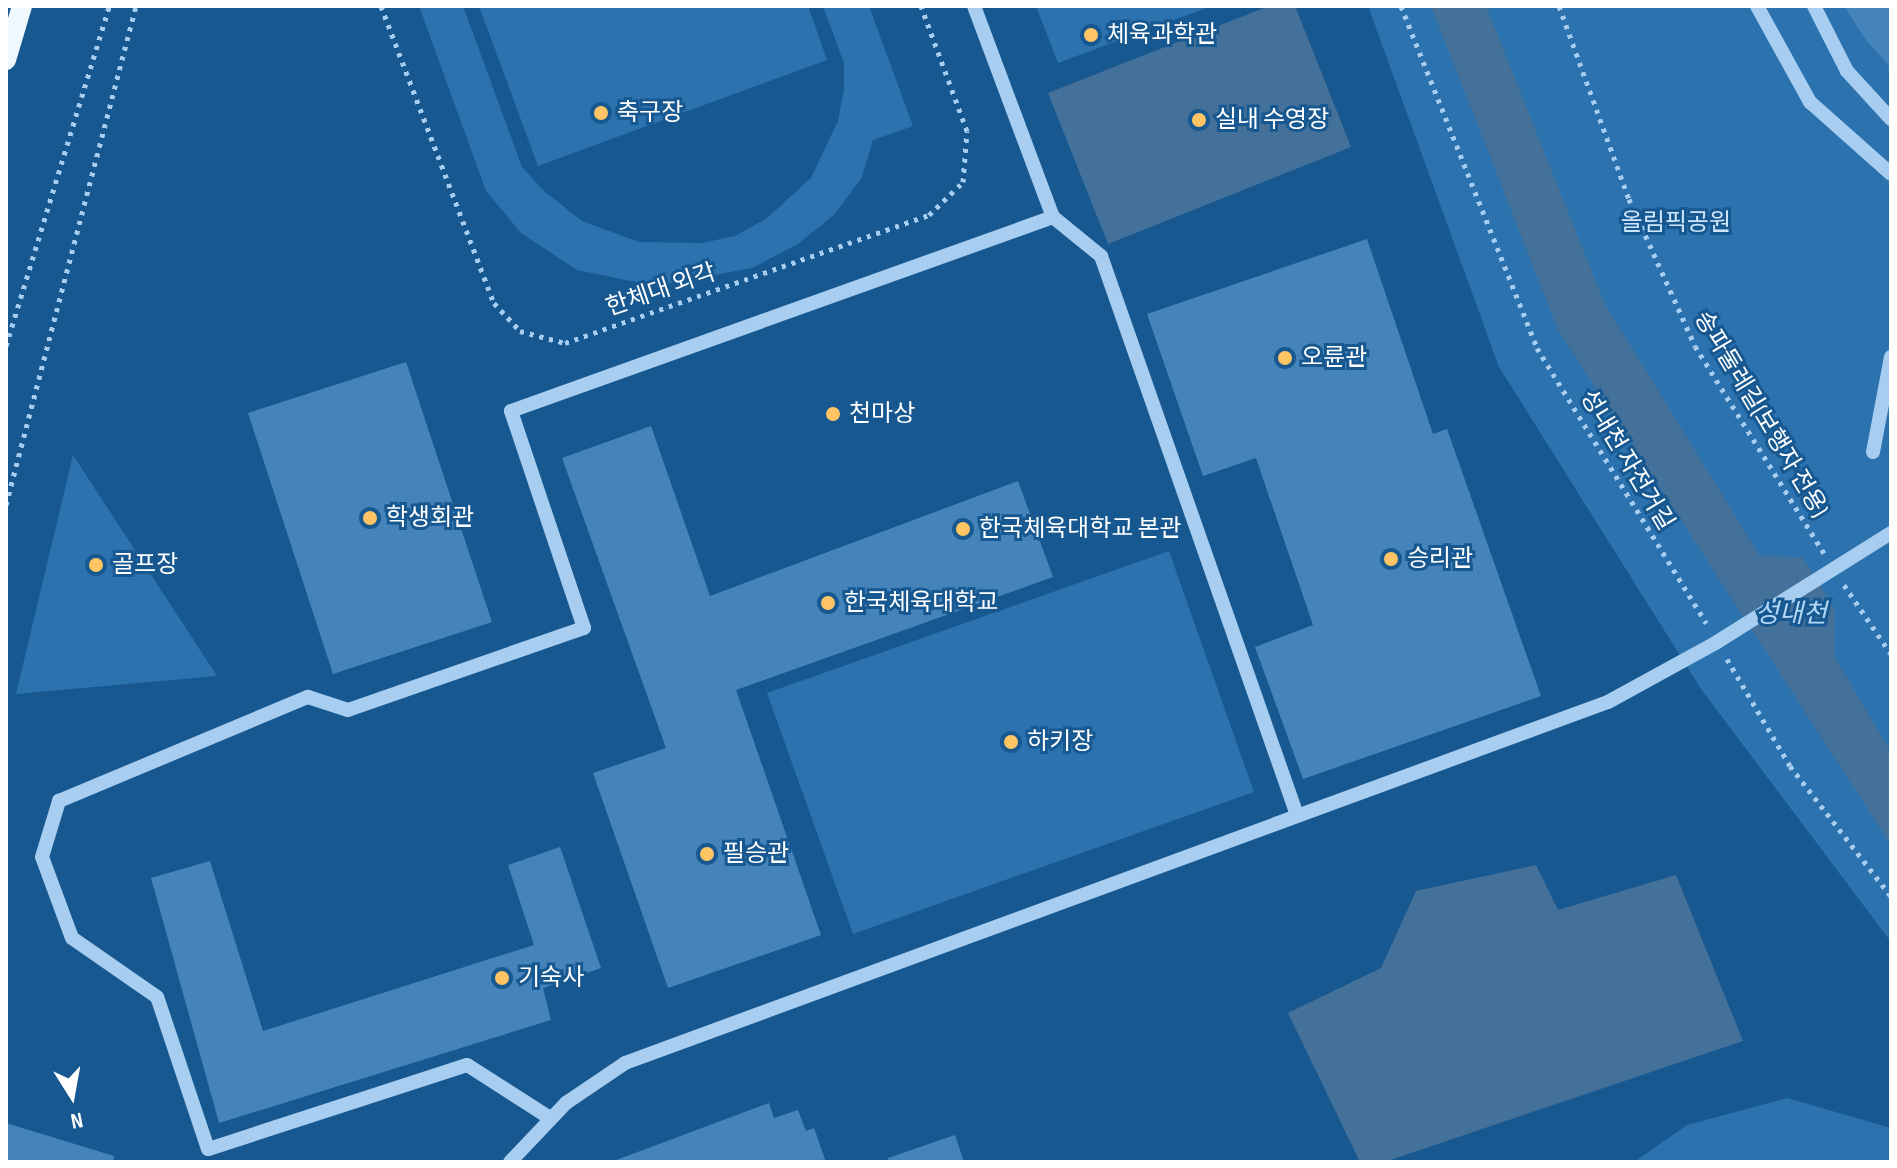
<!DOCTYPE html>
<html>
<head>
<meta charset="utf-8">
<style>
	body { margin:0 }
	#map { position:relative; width:1897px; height:1168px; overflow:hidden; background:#185891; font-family:"Sofia Sans Condensed","Noto Sans KR",sans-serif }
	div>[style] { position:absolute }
	.green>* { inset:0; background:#2b72af }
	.water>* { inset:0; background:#44719a }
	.building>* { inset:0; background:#4584ba }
	.path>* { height:5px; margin-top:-2.5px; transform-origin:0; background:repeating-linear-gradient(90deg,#a7cef0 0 4px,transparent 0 10px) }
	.minor>* { height:14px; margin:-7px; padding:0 7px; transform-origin:7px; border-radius:7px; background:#a7cef0 }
	.major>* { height:20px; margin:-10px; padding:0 10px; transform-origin:10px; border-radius:10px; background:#eff7ff }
	.dots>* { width:22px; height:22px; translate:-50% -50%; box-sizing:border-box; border:4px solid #185891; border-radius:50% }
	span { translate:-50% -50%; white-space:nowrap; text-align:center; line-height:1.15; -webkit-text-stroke:6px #185891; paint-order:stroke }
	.poi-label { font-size:24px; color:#fff }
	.left { translate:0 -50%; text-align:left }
	.park-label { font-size:24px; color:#cde6fb }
	.street-label { font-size:24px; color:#fff }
	.water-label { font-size:26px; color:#b3d8f6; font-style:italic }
	.frame { position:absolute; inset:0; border:8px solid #fff; pointer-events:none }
	.north { position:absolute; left:32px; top:1056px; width:80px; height:80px; -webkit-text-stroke:6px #185891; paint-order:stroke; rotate:169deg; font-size:22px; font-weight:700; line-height:32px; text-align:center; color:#fff }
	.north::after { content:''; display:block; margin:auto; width:28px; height:36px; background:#fff; clip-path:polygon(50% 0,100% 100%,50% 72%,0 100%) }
</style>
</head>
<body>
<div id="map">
	<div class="green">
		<i style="clip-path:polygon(419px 6px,463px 6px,522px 167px,544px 191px,582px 221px,639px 242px,702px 243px,735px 236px,767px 218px,811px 178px,838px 121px,844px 89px,844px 63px,823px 6px,869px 6px,913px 126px,873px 140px,862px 177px,835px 214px,798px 244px,752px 268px,655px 286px,577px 270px,521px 233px,486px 191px)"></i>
		<i style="clip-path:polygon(479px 6px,808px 6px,827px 60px,538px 166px)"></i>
		<i style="clip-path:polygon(1036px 6px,1212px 6px,1058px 63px)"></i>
		<i style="clip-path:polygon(1368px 6px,1891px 6px,1891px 942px,1701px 689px,1499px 367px)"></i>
		<i style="clip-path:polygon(73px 455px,217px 676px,16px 694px)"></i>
		<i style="clip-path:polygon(1169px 551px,1254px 792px,853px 934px,767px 693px)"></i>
		<i style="clip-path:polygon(1787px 1098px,1891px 1128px,1891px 1162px,1634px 1162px,1687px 1125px)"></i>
	</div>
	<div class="water">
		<i style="clip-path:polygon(1269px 6px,1295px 6px,1351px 147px,1108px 244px,1048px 93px)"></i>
		<i style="clip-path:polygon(1431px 6px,1486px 6px,1605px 304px,1760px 556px,1802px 557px,1835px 609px,1835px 657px,1891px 753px,1891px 845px,1558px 330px)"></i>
		<i style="clip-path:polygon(1536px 865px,1558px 910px,1676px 875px,1743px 1041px,1384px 1162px,1360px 1162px,1288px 1013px,1381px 968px,1416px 891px)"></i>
	</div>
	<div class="building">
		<i style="clip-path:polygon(1844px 6px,1891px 6px,1891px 68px,1866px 40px)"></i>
		<i style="clip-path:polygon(1367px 239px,1433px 434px,1447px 429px,1541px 696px,1303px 779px,1255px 647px,1313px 625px,1256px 458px,1203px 476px,1147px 314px)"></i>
		<i style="clip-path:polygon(406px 362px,492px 622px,333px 674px,248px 413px)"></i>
		<i style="clip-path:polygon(651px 426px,710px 596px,1018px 481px,1053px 577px,736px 690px,821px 935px,668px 988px,593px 773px,666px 748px,562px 458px)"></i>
		<i style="clip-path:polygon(560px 847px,601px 968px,543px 988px,551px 1020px,219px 1123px,151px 878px,210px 861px,263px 1031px,534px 945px,508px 865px)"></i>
		<i style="clip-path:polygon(769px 1103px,774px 1118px,798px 1110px,806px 1131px,814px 1128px,826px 1162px,611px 1162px)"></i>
		<i style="clip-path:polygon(6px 1123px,114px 1156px,113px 1162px,6px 1162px)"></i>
		<i style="clip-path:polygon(955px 1135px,964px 1162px,888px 1162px,888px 1158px)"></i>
	</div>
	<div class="path">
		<i style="left:381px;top:6px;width:318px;rotate:69.2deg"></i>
		<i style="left:494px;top:303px;width:38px;rotate:47deg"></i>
		<i style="left:520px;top:331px;width:47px;rotate:14.9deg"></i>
		<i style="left:565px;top:343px;width:386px;rotate:-19.4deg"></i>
		<i style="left:929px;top:215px;width:47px;rotate:-44.1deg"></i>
		<i style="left:963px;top:182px;width:51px;rotate:-85.5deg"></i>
		<i style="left:967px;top:131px;width:133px;rotate:-110.2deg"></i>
		<i style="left:1401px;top:6px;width:368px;rotate:68.3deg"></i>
		<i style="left:1537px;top:348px;width:323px;rotate:58.4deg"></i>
		<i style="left:1559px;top:6px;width:205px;rotate:70.1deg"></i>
		<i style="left:1629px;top:199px;width:161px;rotate:65.8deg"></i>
		<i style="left:1695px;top:346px;width:244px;rotate:58.1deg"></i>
		<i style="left:6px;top:346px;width:355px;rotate:-73.1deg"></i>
		<i style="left:6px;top:505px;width:516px;rotate:-75.4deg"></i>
		<i style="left:1844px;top:585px;width:83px;rotate:55.7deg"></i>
		<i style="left:1727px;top:659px;width:124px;rotate:59.5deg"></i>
		<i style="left:1790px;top:766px;width:165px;rotate:52.2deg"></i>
	</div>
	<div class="minor">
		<i style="left:974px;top:6px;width:225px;rotate:69.5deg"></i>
		<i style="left:1053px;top:217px;width:62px;rotate:39.1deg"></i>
		<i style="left:1101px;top:256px;width:592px;rotate:70.68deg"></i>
		<i style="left:1757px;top:6px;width:110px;rotate:61.1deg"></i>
		<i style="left:1810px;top:102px;width:108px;rotate:41.6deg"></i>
		<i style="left:1814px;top:6px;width:73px;rotate:63.1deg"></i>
		<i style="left:1847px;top:71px;width:65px;rotate:47.5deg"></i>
		<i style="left:1873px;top:452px;width:97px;rotate:-79.3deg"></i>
		<i style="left:550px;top:1118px;width:98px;rotate:-147.4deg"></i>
		<i style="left:467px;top:1065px;width:272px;rotate:162deg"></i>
		<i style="left:208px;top:1149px;width:160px;rotate:-108.5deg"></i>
		<i style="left:157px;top:997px;width:103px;rotate:-145.2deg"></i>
		<i style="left:72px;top:938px;width:86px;rotate:-110.3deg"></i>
		<i style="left:42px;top:857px;width:59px;rotate:-73.1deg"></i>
		<i style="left:59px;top:801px;width:270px;rotate:-22.7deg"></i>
		<i style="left:308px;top:697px;width:42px;rotate:18deg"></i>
		<i style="left:348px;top:710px;width:250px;rotate:-19.2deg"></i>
		<i style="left:584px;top:628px;width:229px;rotate:-108.6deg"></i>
		<i style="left:511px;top:411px;width:576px;rotate:-19.69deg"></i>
		<i style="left:510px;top:1162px;width:81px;rotate:-46.5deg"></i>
		<i style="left:566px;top:1103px;width:71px;rotate:-34.1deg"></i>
		<i style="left:625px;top:1063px;width:1047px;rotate:-20.17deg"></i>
		<i style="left:1608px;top:702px;width:124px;rotate:-28.8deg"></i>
		<i style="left:1717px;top:642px;width:205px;rotate:-32.1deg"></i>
	</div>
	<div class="major">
		<i style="left:6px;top:60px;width:56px;rotate:-73.5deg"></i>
	</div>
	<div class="dots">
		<i style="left:1091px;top:35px;background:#ffc565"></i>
		<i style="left:601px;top:113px;background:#ffc565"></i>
		<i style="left:1199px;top:120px;background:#ffc565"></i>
		<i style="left:1285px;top:358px;background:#ffc565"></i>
		<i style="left:833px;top:414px;background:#ffc565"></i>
		<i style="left:370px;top:518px;background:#ffc565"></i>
		<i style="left:963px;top:529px;background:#ffc565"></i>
		<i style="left:1391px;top:559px;background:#ffc565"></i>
		<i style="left:96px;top:565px;background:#ffc565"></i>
		<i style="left:828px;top:603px;background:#ffc565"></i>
		<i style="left:1011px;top:742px;background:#ffc565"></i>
		<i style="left:707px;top:854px;background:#ffc565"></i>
		<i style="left:502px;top:978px;background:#ffc565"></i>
	</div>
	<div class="poi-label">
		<span class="left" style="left:1107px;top:35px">체육과학관</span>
		<span class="left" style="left:617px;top:113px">축구장</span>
		<span class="left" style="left:1215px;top:120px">실내 수영장</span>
		<span class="left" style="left:1301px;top:358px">오륜관</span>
		<span class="left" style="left:849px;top:414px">천마상</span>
		<span class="left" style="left:386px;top:518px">학생회관</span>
		<span class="left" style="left:979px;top:529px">한국체육대학교 본관</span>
		<span class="left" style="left:1407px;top:559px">승리관</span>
		<span class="left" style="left:112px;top:565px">골프장</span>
		<span class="left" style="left:844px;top:603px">한국체육대학교</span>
		<span class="left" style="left:1027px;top:742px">하키장</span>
		<span class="left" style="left:723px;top:854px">필승관</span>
		<span class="left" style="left:518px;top:978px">기숙사</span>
	</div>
	<div class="park-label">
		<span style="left:1676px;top:223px">올림픽공원</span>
	</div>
	<div class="street-label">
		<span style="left:661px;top:290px;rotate:-19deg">한체대 외각</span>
		<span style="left:1761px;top:414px;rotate:59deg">송파둘레길(보행자 전용)</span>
		<span style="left:1627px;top:460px;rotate:59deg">성내천 자전거길</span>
	</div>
	<div class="water-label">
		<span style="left:1791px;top:615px">성내천</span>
	</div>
	<div class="frame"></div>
	<div class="north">N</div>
</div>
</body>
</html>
